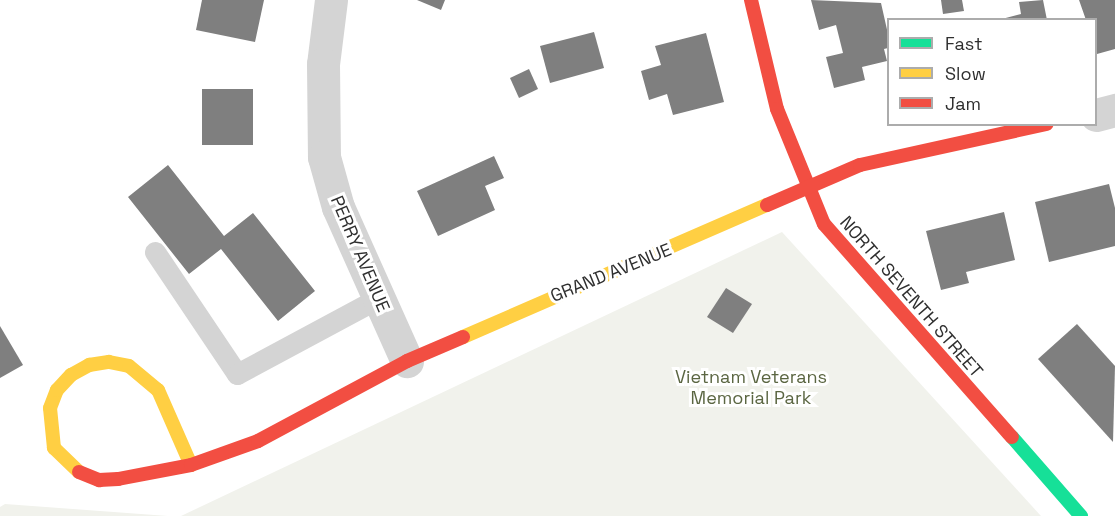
<!DOCTYPE html>
<html>
<head>
<meta charset="utf-8">
<style>
	body { margin:0 }
	#map { position:relative; width:1115px; height:516px; overflow:hidden; background:#fff; font-family:"Space Grotesk",sans-serif }
	div>[style] { position:absolute }
	.green>* { inset:0; background:#f1f2ec }
	.building>* { inset:0; background:#7f7f7f }
	.lane>* { height:21px; margin:-10.5px; padding:0 10.5px; transform-origin:10.5px; border-radius:10.5px; background:#d4d4d4 }
	.street>* { height:33px; margin:-16.5px; padding:0 16.5px; transform-origin:16.5px; border-radius:16.5px; background:#d4d4d4 }
	.fast>* { height:14px; margin:-7px; padding:0 7px; transform-origin:7px; border-radius:7px; background:#16e098 }
	.slow>* { height:14px; margin:-7px; padding:0 7px; transform-origin:7px; border-radius:7px; background:#ffcf43 }
	.jam>* { height:14px; margin:-7px; padding:0 7px; transform-origin:7px; border-radius:7px; background:#f24e42 }
	span { translate:-50% -50%; white-space:nowrap; text-align:center; line-height:1.15; -webkit-text-stroke:6px #fff; paint-order:stroke }
	.street-label { font-size:18px; color:#2f2f2f }
	.park-label { font-size:18px; color:#5b6642 }
	.legend { position:absolute; left:887px; top:18px; width:210px; height:108px; box-sizing:border-box; background:#fff; border:2px solid #acacac; margin:0; padding:8px 10px; list-style:none; font-size:18px; color:#2f2f2f }
	.legend li { display:flex; align-items:center; gap:12px; height:30px }
	.legend b { width:30px; border:2px solid #acacac }
</style>
</head>
<body>
<div id="map">
	<div class="green">
		<i style="clip-path:polygon(782px 232px,1041px 516px,181px 516px)"></i>
		<i style="clip-path:polygon(5px 504px,168px 516px,0 516px,0 507px)"></i>
	</div>
	<div class="building">
		<i style="clip-path:polygon(202px 0,264px 0,255px 42px,196px 30px)"></i>
		<i style="clip-path:polygon(417px 0,445px 0,441px 10px)"></i>
		<i style="clip-path:polygon(811px 0,881px 3px,888px 34px,888px 48px,884px 49px,887px 61px,862px 67px,865px 80px,834px 88px,826px 57px,843px 53px,836px 25px,819px 30px)"></i>
		<i style="clip-path:polygon(941px 0,962px 0,964px 11px,943px 14px)"></i>
		<i style="clip-path:polygon(1043px 0,1047px 20px,998px 20px,1021px 14px,1019px 2px)"></i>
		<i style="clip-path:polygon(1079px 0,1115px 0,1115px 49px,1097px 54px,1096px 20px,1086px 20px)"></i>
		<i style="clip-path:polygon(594px 32px,604px 68px,550px 83px,540px 46px)"></i>
		<i style="clip-path:polygon(706px 33px,724px 102px,673px 115px,667px 94px,649px 100px,641px 71px,661px 65px,655px 46px)"></i>
		<i style="clip-path:polygon(529px 69px,538px 89px,519px 98px,510px 78px)"></i>
		<i style="clip-path:polygon(202px 89px,253px 89px,253px 145px,202px 145px)"></i>
		<i style="clip-path:polygon(494px 156px,504px 178px,485px 186px,495px 210px,438px 236px,417px 191px)"></i>
		<i style="clip-path:polygon(168px 165px,224px 236px,253px 213px,315px 291px,278px 321px,221px 249px,189px 274px,128px 197px)"></i>
		<i style="clip-path:polygon(1109px 184px,1115px 208px,1115px 246px,1049px 262px,1035px 202px)"></i>
		<i style="clip-path:polygon(1004px 212px,1015px 260px,966px 272px,969px 283px,941px 290px,926px 231px)"></i>
		<i style="clip-path:polygon(726px 288px,752px 304px,733px 333px,707px 317px)"></i>
		<i style="clip-path:polygon(1077px 324px,1115px 366px,1113px 442px,1038px 359px)"></i>
		<i style="clip-path:polygon(0 326px,23px 365px,0 378px)"></i>
	</div>
	<div class="lane">
		<i style="left:155px;top:252px;width:147px;rotate:56.1deg"></i>
		<i style="left:237px;top:374px;width:159px;rotate:-28.2deg"></i>
	</div>
	<div class="street">
		<i style="left:331px;top:0;width:64px;rotate:97.1deg"></i>
		<i style="left:323px;top:64px;width:93px;rotate:89.4deg"></i>
		<i style="left:324px;top:157px;width:52px;rotate:74.4deg"></i>
		<i style="left:338px;top:207px;width:169px;rotate:65.9deg"></i>
		<i style="left:1096px;top:115px;width:20px;rotate:-15deg"></i>
	</div>
	<div class="fast">
		<i style="left:1012px;top:437px;width:105px;rotate:48.9deg"></i>
	</div>
	<div class="slow">
		<i style="left:463px;top:337px;width:331px;rotate:-23.5deg"></i>
		<i style="left:79px;top:472px;width:35px;rotate:-136deg"></i>
		<i style="left:54px;top:448px;width:40px;rotate:-95.7deg"></i>
		<i style="left:50px;top:408px;width:19px;rotate:-69deg"></i>
		<i style="left:57px;top:390px;width:21px;rotate:-47deg"></i>
		<i style="left:71px;top:375px;width:21px;rotate:-29deg"></i>
		<i style="left:89px;top:365px;width:20px;rotate:-9deg"></i>
		<i style="left:109px;top:362px;width:20px;rotate:11deg"></i>
		<i style="left:129px;top:366px;width:38px;rotate:40deg"></i>
		<i style="left:158px;top:390px;width:82px;rotate:66.3deg"></i>
	</div>
	<div class="jam">
		<i style="left:751px;top:0;width:112px;rotate:76.6deg"></i>
		<i style="left:777px;top:109px;width:124px;rotate:67.8deg"></i>
		<i style="left:824px;top:224px;width:284px;rotate:48.6deg"></i>
		<i style="left:767px;top:205px;width:101px;rotate:-23.3deg"></i>
		<i style="left:860px;top:165px;width:191px;rotate:-12.4deg"></i>
		<i style="left:79px;top:472px;width:22px;rotate:22deg"></i>
		<i style="left:99px;top:480px;width:19px;rotate:-3deg"></i>
		<i style="left:118px;top:479px;width:74px;rotate:-10.9deg"></i>
		<i style="left:191px;top:465px;width:71px;rotate:-19.7deg"></i>
		<i style="left:258px;top:441px;width:169px;rotate:-28.2deg"></i>
		<i style="left:407px;top:361px;width:61px;rotate:-23.2deg"></i>
	</div>
	<div class="street-label">
		<span style="left:360px;top:254px;rotate:67deg">PERRY AVENUE</span>
		<span style="left:611px;top:273px;rotate:-22deg">GRAND AVENUE</span>
		<span style="left:911px;top:297px;rotate:49deg">NORTH SEVENTH STREET</span>
	</div>
	<div class="park-label">
		<span style="left:751px;top:388px">Vietnam Veterans<br>Memorial Park</span>
	</div>
	<ul class="legend">
	<li><b style="height:8px;background:#16e098"></b>Fast</li>
	<li><b style="height:8px;background:#ffcf43"></b>Slow</li>
	<li><b style="height:8px;background:#f24e42"></b>Jam</li>
	</ul>
</div>
</body>
</html>
